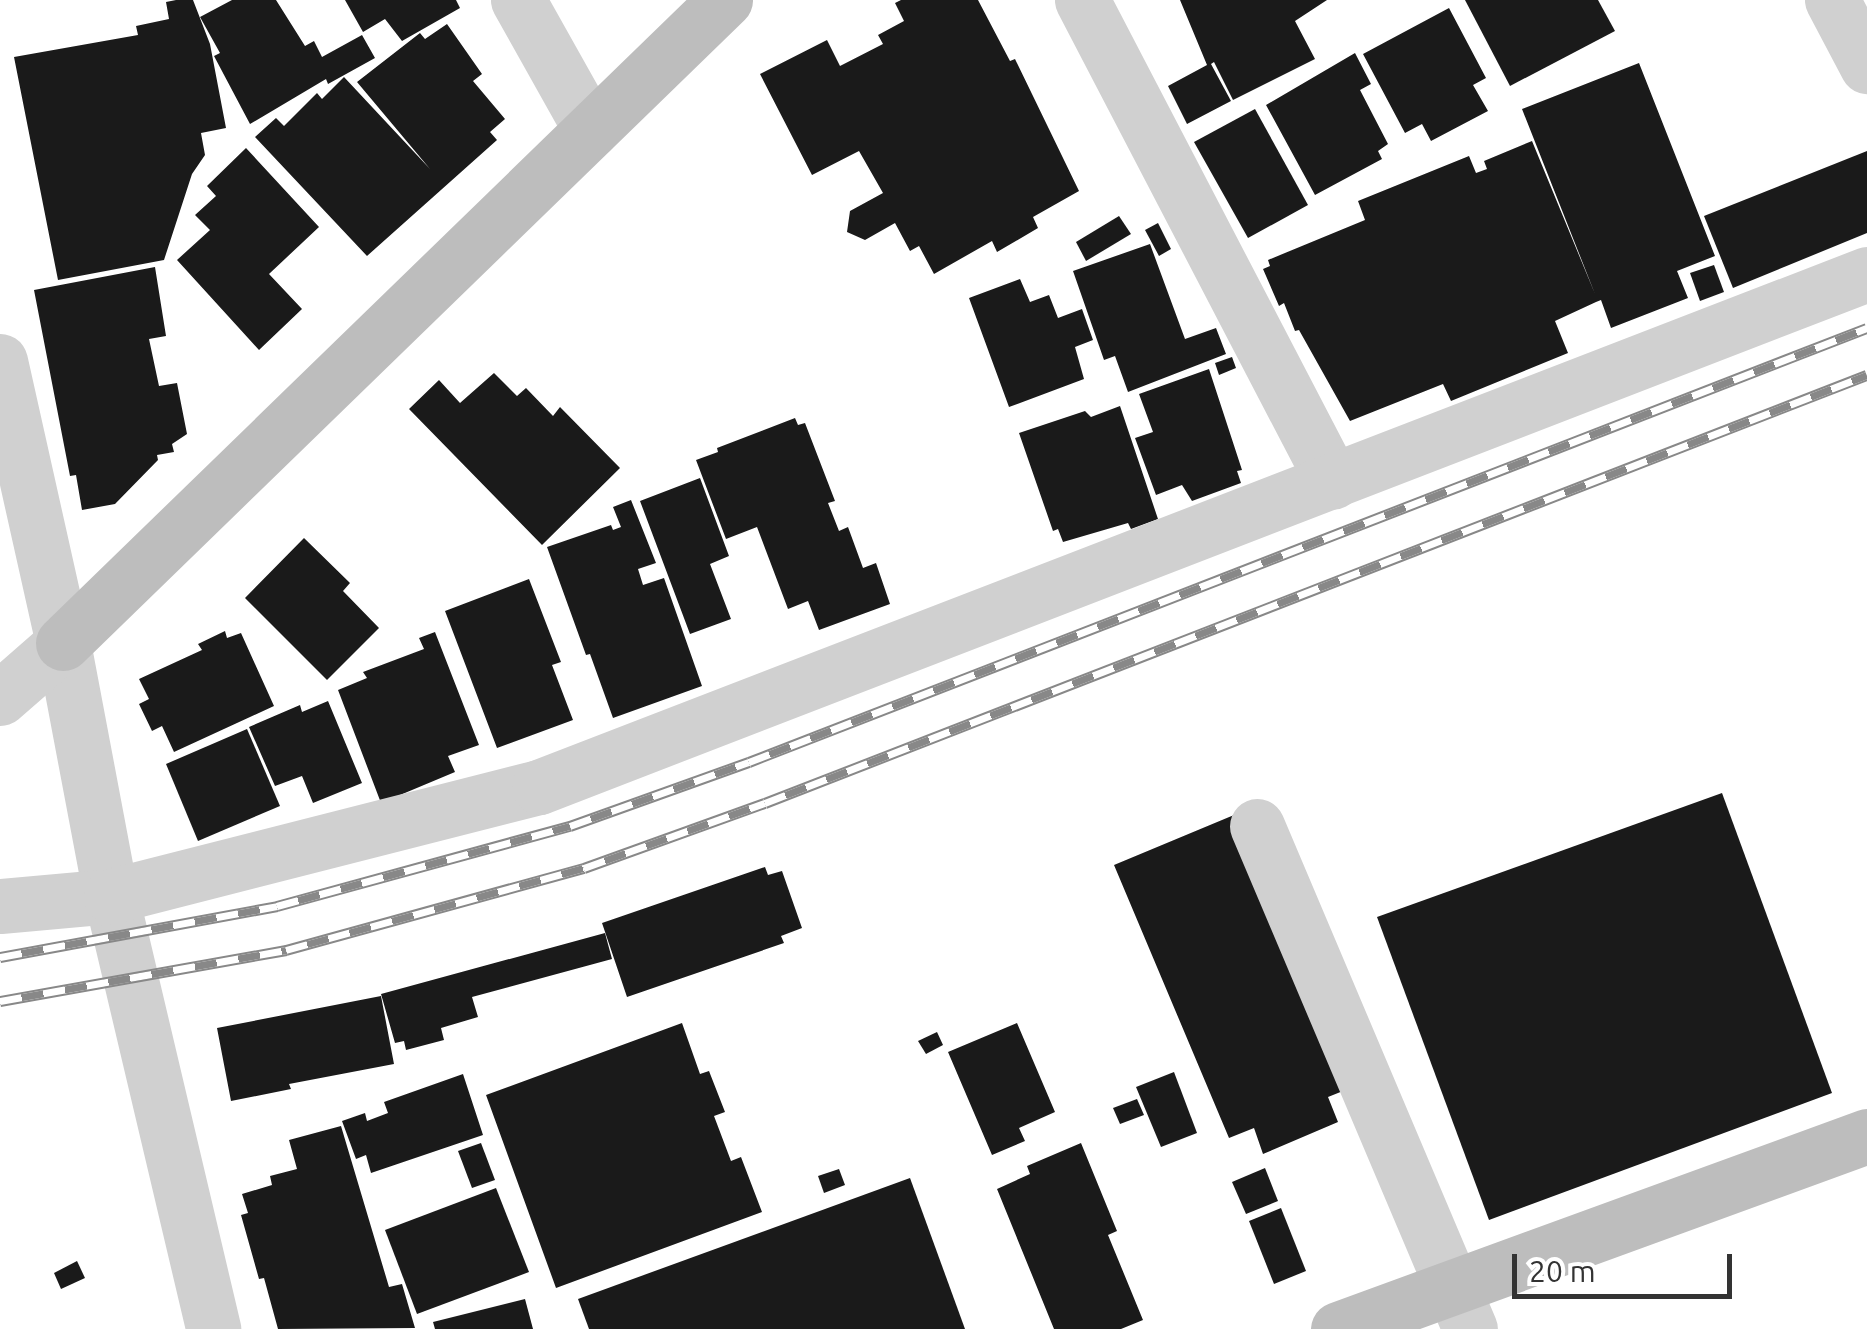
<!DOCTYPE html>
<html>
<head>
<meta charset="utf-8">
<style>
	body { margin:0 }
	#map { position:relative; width:1867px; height:1329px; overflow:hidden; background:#fff; font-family:Ubuntu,sans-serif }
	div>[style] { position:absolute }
	.building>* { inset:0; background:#1a1a1a }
	.street>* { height:55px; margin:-27.5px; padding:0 27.5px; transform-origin:27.5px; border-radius:27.5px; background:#d0d0d0 }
	.secondary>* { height:55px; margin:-27.5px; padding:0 27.5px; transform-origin:27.5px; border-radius:27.5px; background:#bdbdbd }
	.rail>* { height:11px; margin-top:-5.5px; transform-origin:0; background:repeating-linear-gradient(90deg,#fff 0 22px,#888 0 44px); box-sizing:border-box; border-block:2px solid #888 }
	span { translate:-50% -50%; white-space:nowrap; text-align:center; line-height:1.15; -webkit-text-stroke:10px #fff; paint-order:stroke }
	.scale { position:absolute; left:1512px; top:1254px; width:220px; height:45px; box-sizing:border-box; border:5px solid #333; border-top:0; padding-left:12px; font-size:30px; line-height:35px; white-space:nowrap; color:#333; -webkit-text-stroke:8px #fff; paint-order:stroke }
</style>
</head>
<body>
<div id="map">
	<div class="building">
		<i style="clip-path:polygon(176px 0,193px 0,210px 44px,226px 128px,201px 133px,205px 155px,192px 174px,164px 260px,58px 280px,14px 57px,138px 35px,136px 26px,169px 19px,166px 2px)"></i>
		<i style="clip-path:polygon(232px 0,276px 0,305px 46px,314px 41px,322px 57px,362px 35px,375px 58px,328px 84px,326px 79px,250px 124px,214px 56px,220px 53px,200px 17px)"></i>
		<i style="clip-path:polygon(345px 0,456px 0,460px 8px,402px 41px,385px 19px,363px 32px)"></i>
		<i style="clip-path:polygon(901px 0,978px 0,1010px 61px,1015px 59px,1079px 191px,1033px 217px,1038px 228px,997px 252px,992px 241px,934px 274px,919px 246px,910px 251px,895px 223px,865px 240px,847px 232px,850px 211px,883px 193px,859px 151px,812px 175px,760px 74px,827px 40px,840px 66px,883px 44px,878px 35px,904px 21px,895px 3px)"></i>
		<i style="clip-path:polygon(1180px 0,1327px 0,1295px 21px,1315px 59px,1233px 100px,1214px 62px,1211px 64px,1231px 101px,1187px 124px,1168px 86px,1207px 65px)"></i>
		<i style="clip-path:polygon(1465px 0,1598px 0,1615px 31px,1510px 86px)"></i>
		<i style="clip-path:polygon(1449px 8px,1486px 78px,1473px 85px,1488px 111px,1431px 141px,1422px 124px,1405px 133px,1363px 54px)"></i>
		<i style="clip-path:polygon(447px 24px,482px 74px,473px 81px,505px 119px,490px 132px,497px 140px,367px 256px,255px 137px,276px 118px,284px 126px,317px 93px,322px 99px,344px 77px,430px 169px,357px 82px,420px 33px,425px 39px)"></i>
		<i style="clip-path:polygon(1355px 53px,1371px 84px,1360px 90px,1388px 144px,1378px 151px,1382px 159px,1315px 195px,1266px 105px)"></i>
		<i style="clip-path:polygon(1639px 63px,1715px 256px,1677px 271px,1688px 298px,1611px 328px,1601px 300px,1596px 302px,1555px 321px,1568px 353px,1451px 401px,1443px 384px,1350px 421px,1299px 330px,1295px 331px,1284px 303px,1279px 306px,1263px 269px,1270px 266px,1268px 260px,1365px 220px,1358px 201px,1469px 156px,1476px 173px,1487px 169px,1484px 161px,1532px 141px,1595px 294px,1522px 109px)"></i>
		<i style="clip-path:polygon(1255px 109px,1308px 205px,1248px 238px,1194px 142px)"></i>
		<i style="clip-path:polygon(246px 148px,319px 227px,269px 274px,302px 309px,259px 350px,177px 260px,210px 230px,195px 215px,216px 196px,207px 186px)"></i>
		<i style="clip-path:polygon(1867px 151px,1867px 233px,1733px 288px,1704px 216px)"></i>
		<i style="clip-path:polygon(1119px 216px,1131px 234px,1086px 261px,1076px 242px)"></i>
		<i style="clip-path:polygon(1158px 223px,1171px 249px,1159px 256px,1145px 230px)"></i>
		<i style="clip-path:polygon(1150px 244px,1185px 339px,1216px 328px,1226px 354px,1128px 392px,1115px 356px,1104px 360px,1073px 271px)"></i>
		<i style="clip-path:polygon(1714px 265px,1724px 292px,1700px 301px,1690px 273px)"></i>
		<i style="clip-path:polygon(155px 267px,166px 336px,149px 339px,159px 386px,177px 383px,187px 434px,172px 444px,174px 452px,157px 455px,158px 460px,115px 504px,82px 510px,76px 475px,70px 476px,34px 290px)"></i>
		<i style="clip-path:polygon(1020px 279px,1030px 302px,1049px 295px,1058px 318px,1082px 309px,1093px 340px,1075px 347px,1084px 379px,1009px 407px,969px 298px)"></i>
		<i style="clip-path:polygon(1232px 357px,1236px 368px,1219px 375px,1215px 363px)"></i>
		<i style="clip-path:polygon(1209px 369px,1242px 470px,1237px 471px,1241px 483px,1192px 501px,1182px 485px,1156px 495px,1135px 438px,1153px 432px,1139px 394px)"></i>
		<i style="clip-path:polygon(494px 373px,517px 396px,526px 388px,553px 416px,560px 407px,620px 468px,542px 545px,409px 409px,439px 380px,460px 403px)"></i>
		<i style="clip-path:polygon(1120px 406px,1158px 519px,1131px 529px,1128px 523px,1063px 542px,1058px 529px,1053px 531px,1019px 433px,1085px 411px,1091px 417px)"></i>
		<i style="clip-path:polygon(795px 418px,798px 425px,805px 423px,835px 501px,828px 503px,839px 531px,848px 527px,863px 568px,876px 563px,890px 604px,819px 630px,808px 601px,788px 609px,757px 527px,726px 539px,696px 460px,718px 452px,717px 448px)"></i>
		<i style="clip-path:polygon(700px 478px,729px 556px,710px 564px,731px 619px,690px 634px,640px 501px)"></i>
		<i style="clip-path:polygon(631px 500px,656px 563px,638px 569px,643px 585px,664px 578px,702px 686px,613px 718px,590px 654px,586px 655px,547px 547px,611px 525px,613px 530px,621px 527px,613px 507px)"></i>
		<i style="clip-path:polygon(304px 538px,350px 583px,343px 591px,379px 628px,327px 680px,245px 598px)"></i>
		<i style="clip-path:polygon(529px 579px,561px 662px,552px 665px,573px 720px,497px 748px,445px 611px)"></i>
		<i style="clip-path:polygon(225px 631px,227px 638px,241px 633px,274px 706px,174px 752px,162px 726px,152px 731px,139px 704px,149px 699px,139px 679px,202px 650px,198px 644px)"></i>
		<i style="clip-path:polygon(435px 632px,479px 745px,448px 756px,455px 772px,381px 803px,338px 690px,367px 678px,363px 672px,424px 649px,419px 638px)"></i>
		<i style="clip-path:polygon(328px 701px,362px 783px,313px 803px,302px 776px,275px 786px,249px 727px,300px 705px,302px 712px)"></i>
		<i style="clip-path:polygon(247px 729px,280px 806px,198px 841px,166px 764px)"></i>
		<i style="clip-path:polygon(1722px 793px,1832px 1093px,1489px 1220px,1377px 917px)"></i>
		<i style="clip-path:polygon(1234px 815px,1348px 1089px,1328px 1097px,1338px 1122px,1263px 1154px,1254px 1128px,1229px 1138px,1114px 865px)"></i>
		<i style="clip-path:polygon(765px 867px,768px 875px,782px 871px,802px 928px,781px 936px,784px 943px,627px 997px,602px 923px)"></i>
		<i style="clip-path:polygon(605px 933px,612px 959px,472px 997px,478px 1017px,441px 1028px,444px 1040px,406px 1050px,404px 1041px,395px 1043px,381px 994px)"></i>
		<i style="clip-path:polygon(381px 996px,394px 1064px,289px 1084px,291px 1089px,231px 1101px,217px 1028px)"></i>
		<i style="clip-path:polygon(682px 1023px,700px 1074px,709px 1071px,725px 1112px,714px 1116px,731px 1161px,741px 1157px,762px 1212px,556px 1288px,486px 1095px)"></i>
		<i style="clip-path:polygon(1017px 1023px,1055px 1112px,1019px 1128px,1025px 1141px,992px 1155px,948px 1052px)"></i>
		<i style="clip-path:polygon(937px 1032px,943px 1045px,926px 1054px,918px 1041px)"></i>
		<i style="clip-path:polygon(1174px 1072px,1197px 1133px,1161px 1147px,1136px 1087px)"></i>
		<i style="clip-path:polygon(463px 1074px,483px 1135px,371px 1173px,366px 1155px,356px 1159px,342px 1121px,365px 1113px,367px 1121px,388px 1113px,384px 1102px)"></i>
		<i style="clip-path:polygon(1137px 1099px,1144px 1115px,1120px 1124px,1113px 1108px)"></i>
		<i style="clip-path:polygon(341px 1126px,389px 1287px,402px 1284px,415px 1328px,278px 1329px,264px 1278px,259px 1279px,241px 1215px,248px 1213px,242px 1194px,272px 1185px,270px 1176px,297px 1169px,289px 1140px)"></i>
		<i style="clip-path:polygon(481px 1143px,495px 1180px,472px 1188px,458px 1151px)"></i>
		<i style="clip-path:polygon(1081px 1143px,1117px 1231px,1108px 1235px,1143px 1320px,1121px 1329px,1054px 1329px,997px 1189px,1030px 1174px,1027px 1166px)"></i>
		<i style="clip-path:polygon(1265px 1168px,1278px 1201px,1246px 1214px,1232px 1182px)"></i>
		<i style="clip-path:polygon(839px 1169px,845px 1185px,824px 1193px,818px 1176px)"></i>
		<i style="clip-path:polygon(910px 1178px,965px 1329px,589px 1329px,578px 1299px)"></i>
		<i style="clip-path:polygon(496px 1188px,529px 1272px,417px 1314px,385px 1230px)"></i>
		<i style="clip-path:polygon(1281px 1208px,1306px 1271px,1274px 1284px,1249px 1221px)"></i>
		<i style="clip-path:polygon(77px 1261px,85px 1278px,61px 1289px,54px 1273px)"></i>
		<i style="clip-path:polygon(525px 1299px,533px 1329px,435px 1329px,433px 1322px)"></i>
	</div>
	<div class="street">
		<i style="left:518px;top:0;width:149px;rotate:60.7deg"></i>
		<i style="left:1082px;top:0;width:543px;rotate:62.49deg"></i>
		<i style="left:1832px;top:0;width:75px;rotate:62.1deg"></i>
		<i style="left:0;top:361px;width:289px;rotate:77.4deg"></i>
		<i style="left:63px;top:643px;width:258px;rotate:79.3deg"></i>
		<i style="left:111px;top:896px;width:445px;rotate:76.7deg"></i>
		<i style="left:0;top:698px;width:84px;rotate:-41.1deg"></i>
		<i style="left:1257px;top:826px;width:546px;rotate:67.05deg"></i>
		<i style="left:0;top:906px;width:111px;rotate:-5.1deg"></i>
		<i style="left:111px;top:896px;width:442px;rotate:-14.3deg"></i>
		<i style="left:539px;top:787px;width:1424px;rotate:-21.12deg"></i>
	</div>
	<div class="secondary">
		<i style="left:63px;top:643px;width:923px;rotate:-44.17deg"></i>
		<i style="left:1338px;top:1329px;width:563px;rotate:-20.04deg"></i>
	</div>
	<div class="rail">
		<i style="left:0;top:957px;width:282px;rotate:-10.4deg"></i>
		<i style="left:277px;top:906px;width:304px;rotate:-15.3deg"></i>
		<i style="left:570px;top:826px;width:190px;rotate:-19.7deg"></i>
		<i style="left:749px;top:762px;width:1199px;rotate:-21.22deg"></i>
		<i style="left:0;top:1001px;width:291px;rotate:-10.1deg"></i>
		<i style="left:286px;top:950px;width:309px;rotate:-15.4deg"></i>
		<i style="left:584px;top:868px;width:192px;rotate:-19.8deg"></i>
		<i style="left:765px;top:803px;width:1182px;rotate:-21.23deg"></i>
	</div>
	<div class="scale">20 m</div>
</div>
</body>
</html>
